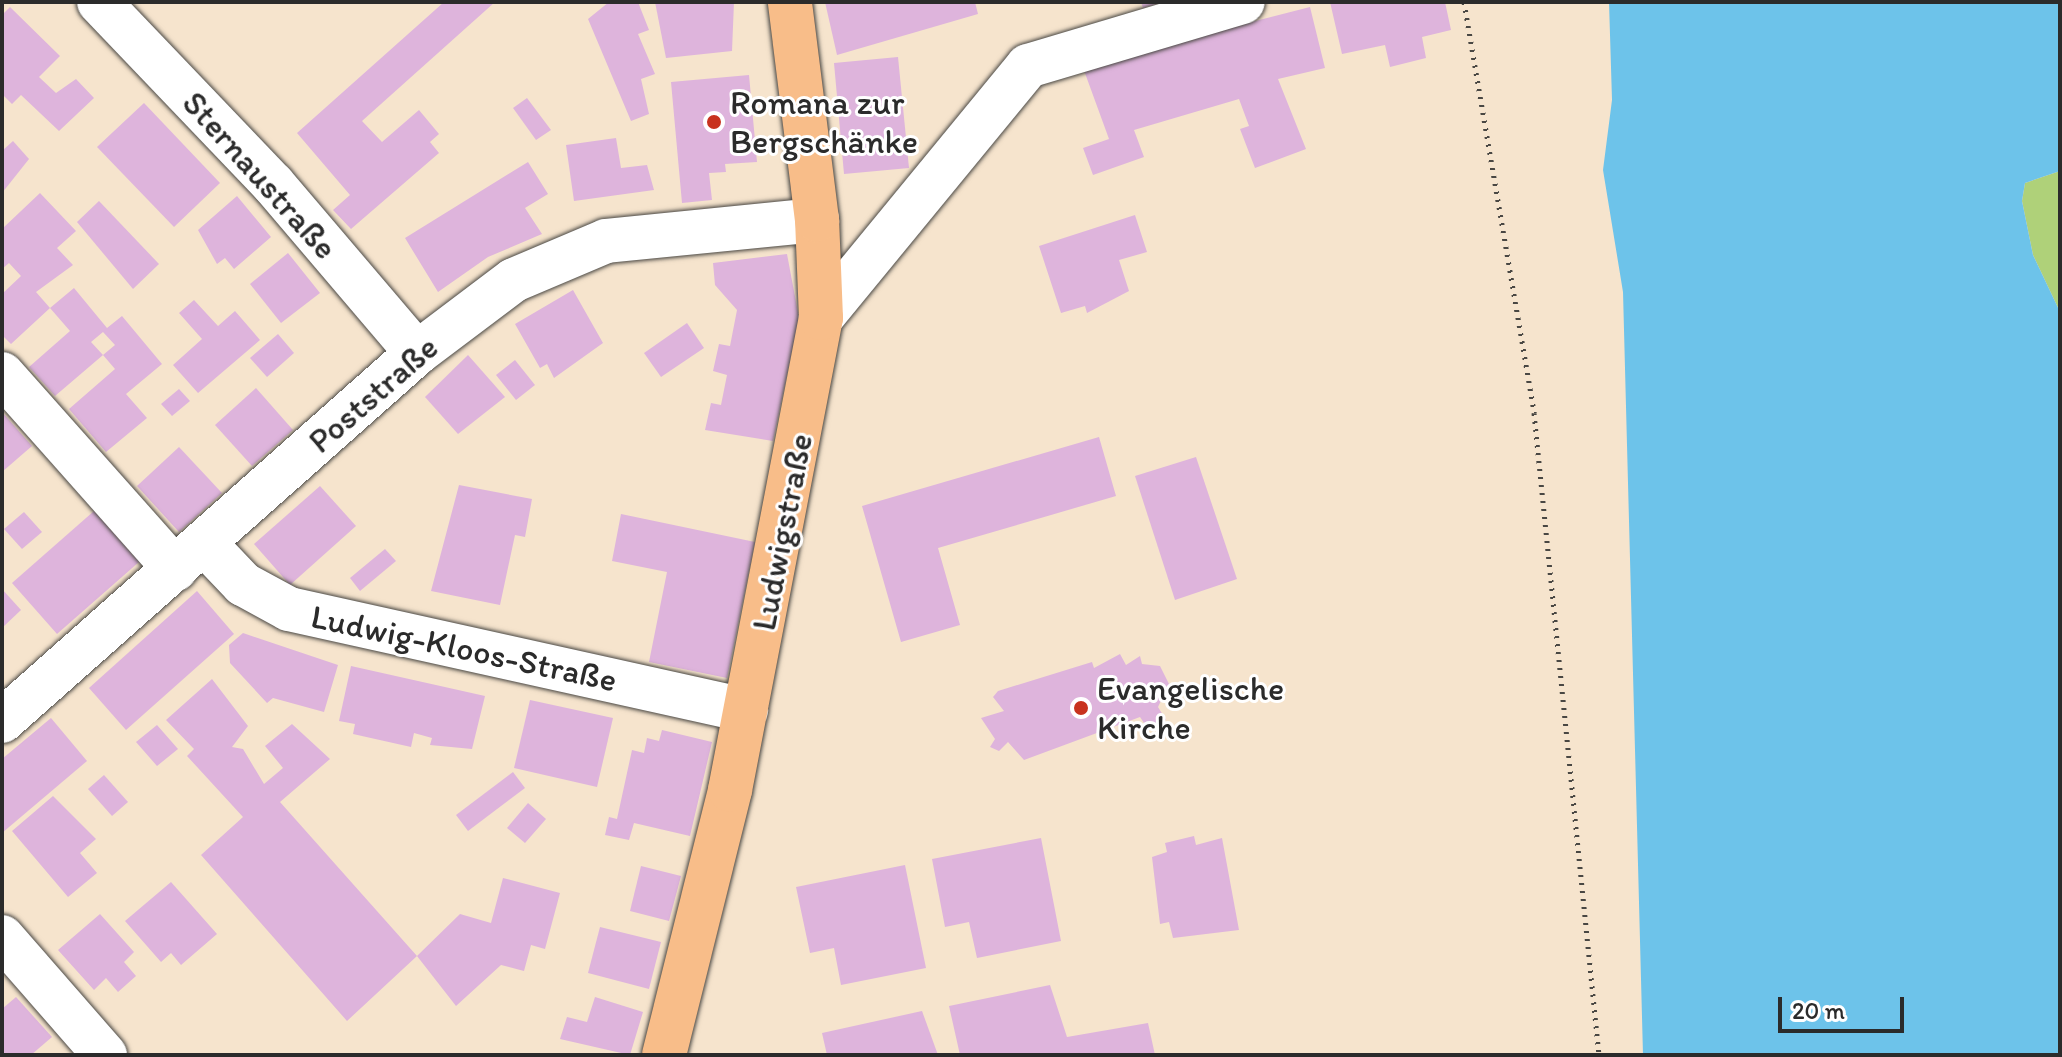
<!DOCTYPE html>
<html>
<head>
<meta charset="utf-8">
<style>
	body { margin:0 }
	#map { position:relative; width:2062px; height:1057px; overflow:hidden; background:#f6e4cd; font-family:Itim,sans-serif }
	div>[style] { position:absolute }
	.green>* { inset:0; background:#afd179 }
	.water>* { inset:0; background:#6dc3ea }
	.building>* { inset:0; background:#deb4dc }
	.path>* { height:5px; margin-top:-2.5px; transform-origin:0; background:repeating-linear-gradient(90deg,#494743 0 2px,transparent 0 8px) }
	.roads { filter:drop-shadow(0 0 2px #494743) drop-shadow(0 0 2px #494743) }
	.minor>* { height:44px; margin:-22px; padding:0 22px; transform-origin:22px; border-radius:22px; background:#fff }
	.major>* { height:44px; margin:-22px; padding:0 22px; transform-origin:22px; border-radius:22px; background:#f8bd89 }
	.dots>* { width:22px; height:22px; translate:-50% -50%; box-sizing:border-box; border:4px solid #fff; border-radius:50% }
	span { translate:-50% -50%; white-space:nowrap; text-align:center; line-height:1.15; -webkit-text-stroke:6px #fff; paint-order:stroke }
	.poi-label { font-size:34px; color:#2b2b2b }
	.left { translate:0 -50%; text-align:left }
	.street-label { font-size:34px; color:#2b2b2b }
	.frame { position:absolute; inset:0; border:4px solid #2b2b2b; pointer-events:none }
	.scale { position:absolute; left:1778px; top:997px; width:126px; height:36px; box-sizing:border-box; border:4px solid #2b2b2b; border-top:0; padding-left:10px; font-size:24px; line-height:28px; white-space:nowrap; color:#2b2b2b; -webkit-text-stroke:6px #fff; paint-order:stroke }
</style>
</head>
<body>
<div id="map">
	<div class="green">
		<i style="clip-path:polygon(2060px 171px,2060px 312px,2033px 255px,2022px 201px,2025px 183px)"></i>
	</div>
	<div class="water">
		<i style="clip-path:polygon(1609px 2px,2060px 2px,2060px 171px,2025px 183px,2022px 201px,2033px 255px,2060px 312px,2060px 1055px,1643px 1055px,1623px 292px,1603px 170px,1612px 100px)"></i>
	</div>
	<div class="building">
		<i style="clip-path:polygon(444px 2px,495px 2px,362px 121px,382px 142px,419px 110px,439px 134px,430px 142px,439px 153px,351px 229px,333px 210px,350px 195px,297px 133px)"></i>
		<i style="clip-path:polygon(609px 2px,638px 2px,649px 30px,638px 34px,655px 74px,641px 79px,649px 114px,631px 121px,588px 19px)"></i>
		<i style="clip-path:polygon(655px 2px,734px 2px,732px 51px,666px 58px)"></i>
		<i style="clip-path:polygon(825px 2px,975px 2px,978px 14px,837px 55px)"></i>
		<i style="clip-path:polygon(1141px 2px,1160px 2px,1160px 3px,1143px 8px)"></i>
		<i style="clip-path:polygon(1330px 2px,1445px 2px,1451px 30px,1422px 37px,1426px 58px,1390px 67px,1385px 45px,1342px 54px)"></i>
		<i style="clip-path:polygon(10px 7px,60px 56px,39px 77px,56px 93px,76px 79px,94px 98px,59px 131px,21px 95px,12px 104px,2px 94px,2px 15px)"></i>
		<i style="clip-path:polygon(1310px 7px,1325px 68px,1278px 79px,1306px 149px,1255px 168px,1240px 129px,1249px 126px,1239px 99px,1134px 130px,1144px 157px,1093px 175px,1083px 148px,1109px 139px,1082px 65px)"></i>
		<i style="clip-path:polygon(898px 57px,909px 168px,844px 174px,834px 63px)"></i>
		<i style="clip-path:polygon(749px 75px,757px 162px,725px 164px,726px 172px,709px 173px,712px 200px,682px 203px,671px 82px)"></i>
		<i style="clip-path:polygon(527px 98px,551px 130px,536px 140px,513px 108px)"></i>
		<i style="clip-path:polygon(144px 103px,220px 183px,174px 227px,97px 147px)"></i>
		<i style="clip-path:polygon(616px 138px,621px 168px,647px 165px,654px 190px,574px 201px,566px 145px)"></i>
		<i style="clip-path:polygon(13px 141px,29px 159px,2px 193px,2px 151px)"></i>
		<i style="clip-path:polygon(528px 162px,548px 194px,525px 208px,542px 234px,488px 257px,438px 292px,405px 238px)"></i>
		<i style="clip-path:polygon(40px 193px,76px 231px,57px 248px,73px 265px,36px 292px,50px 308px,74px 288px,107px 328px,122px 316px,162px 364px,126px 394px,147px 418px,106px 452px,69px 409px,115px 369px,103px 355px,115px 345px,103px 332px,91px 342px,103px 355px,55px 396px,29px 367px,70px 331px,50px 308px,11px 344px,2px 335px,2px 294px,21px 276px,9px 263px,2px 269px,2px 229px)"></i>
		<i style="clip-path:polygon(237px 196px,271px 237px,234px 269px,225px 258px,217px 264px,198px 230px)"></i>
		<i style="clip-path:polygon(99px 201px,159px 264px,133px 289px,77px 222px)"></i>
		<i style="clip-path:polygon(1135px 215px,1147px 252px,1119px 260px,1129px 291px,1087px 313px,1085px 306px,1061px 313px,1039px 246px)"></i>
		<i style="clip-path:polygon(288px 253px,320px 293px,281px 323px,250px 284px)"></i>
		<i style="clip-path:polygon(787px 254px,799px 318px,773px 441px,705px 430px,711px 403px,721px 405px,727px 375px,713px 371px,719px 344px,730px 346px,737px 310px,715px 285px,713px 263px)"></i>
		<i style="clip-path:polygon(573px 290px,603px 343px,554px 378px,547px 364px,540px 368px,515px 324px)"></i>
		<i style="clip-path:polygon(194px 300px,218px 326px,235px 311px,260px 340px,198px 393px,173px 365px,202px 339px,179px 313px)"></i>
		<i style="clip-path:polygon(687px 323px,704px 348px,661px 377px,644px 353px)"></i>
		<i style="clip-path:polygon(278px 334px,294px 353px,267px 377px,250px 358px)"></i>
		<i style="clip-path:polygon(468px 355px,505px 397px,458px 434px,425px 397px)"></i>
		<i style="clip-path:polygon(515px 360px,535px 385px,516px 400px,496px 375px)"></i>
		<i style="clip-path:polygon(256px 388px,293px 430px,252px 466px,215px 425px)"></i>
		<i style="clip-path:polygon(179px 389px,190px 401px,172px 416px,161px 404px)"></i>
		<i style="clip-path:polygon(2px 412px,32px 446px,2px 472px)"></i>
		<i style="clip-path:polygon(1099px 437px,1116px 496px,938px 548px,960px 625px,901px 642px,862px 506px)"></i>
		<i style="clip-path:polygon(179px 447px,222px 493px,179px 532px,137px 486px)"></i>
		<i style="clip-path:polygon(1196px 457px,1237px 579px,1175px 600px,1135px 476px)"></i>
		<i style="clip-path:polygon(459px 485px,532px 499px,525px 537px,515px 535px,500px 605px,431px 591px)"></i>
		<i style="clip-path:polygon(320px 486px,356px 526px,290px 585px,254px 544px)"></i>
		<i style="clip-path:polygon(94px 511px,139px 562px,57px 634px,12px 583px)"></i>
		<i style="clip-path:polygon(24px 512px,42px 532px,22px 549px,4px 529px)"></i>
		<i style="clip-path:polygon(621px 514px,755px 542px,727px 678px,649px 662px,667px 572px,612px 561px)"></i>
		<i style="clip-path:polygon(385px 549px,396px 561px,360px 591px,350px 578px)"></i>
		<i style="clip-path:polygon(2px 589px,21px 610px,2px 628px)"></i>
		<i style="clip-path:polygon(197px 591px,234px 634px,126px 730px,89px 688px)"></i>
		<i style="clip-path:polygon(243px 633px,338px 665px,324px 712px,273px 698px,267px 703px,230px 663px,229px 645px)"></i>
		<i style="clip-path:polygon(1120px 654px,1126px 665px,1140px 656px,1142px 664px,1160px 666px,1169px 684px,1158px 707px,1166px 720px,1146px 726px,1140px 717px,1024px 760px,1008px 742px,999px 751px,990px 747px,995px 739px,981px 718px,1004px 711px,993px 697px,998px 691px,1092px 662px,1094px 668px)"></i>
		<i style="clip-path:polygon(351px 666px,485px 696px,472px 749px,430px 745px,432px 738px,414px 733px,411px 747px,353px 734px,355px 724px,339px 721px)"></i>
		<i style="clip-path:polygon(212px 679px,248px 726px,232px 747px,243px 749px,264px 784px,283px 768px,265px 746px,292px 724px,330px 759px,280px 802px,417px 956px,347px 1021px,201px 855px,243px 817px,187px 756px,194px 749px,166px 720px)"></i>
		<i style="clip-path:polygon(530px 700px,613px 718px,597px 787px,514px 768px)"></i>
		<i style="clip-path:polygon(51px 718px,87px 761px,2px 833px,2px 759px)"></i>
		<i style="clip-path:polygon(157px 725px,178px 749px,157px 766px,136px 742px)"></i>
		<i style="clip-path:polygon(662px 730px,712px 742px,690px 836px,634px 823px,629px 840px,605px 835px,609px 817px,617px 819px,632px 750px,644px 753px,647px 738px,659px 741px)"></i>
		<i style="clip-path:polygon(513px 772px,525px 788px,468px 831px,456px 815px)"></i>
		<i style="clip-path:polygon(104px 775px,128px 802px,112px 816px,88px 789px)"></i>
		<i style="clip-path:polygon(53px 796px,96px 839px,80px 853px,97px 873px,68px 897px,12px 831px)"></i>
		<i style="clip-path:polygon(528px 803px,546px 819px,525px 843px,507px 828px)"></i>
		<i style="clip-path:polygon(1194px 836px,1196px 845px,1222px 838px,1239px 930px,1173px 938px,1169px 922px,1160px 924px,1152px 857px,1167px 852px,1165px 843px)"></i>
		<i style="clip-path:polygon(1041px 838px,1061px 941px,977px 958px,969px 922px,945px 927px,932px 859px)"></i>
		<i style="clip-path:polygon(905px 865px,926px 968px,841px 985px,834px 948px,810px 953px,796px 887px)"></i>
		<i style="clip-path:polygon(641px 866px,681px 876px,669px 921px,630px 911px)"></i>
		<i style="clip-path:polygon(503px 878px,560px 893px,545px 949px,531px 945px,524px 971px,501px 965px,456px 1006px,417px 956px,460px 914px,491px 923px)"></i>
		<i style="clip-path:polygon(171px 882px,217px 934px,181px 965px,171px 953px,161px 962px,125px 921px)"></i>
		<i style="clip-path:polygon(100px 914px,134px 952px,124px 962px,136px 976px,118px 992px,106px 978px,94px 990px,58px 950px)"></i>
		<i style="clip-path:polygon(600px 927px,661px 942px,649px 989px,588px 973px)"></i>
		<i style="clip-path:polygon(1050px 985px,1067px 1037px,1148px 1023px,1155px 1055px,960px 1055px,949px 1006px)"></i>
		<i style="clip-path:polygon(16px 997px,52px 1037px,31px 1055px,2px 1055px,2px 1009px)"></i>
		<i style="clip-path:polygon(595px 997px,643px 1012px,630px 1055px,560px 1039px,567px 1017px,587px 1022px)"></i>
		<i style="clip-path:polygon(922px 1011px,938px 1055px,827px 1055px,822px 1033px)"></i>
	</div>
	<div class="path">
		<i style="left:1464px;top:2px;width:417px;rotate:80.3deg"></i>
		<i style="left:1534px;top:413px;width:645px;rotate:84.22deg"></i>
	</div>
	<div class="roads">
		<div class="minor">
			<i style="left:99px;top:2px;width:252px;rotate:46.3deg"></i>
			<i style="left:273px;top:184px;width:222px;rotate:49.6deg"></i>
			<i style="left:821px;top:318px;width:326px;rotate:-50.6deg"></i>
			<i style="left:1028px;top:66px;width:224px;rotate:-16.6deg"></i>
			<i style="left:2px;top:374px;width:261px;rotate:48.4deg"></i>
			<i style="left:204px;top:543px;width:57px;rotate:46.4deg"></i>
			<i style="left:243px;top:584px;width:52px;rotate:28.5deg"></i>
			<i style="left:289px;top:609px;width:468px;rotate:12.5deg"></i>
			<i style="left:2px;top:721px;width:555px;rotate:-41.56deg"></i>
			<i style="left:417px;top:353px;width:121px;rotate:-37deg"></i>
			<i style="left:514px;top:280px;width:100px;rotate:-23deg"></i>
			<i style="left:606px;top:241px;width:212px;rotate:-5.7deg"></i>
			<i style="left:2px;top:937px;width:157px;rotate:48.9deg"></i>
		</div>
		<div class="major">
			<i style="left:664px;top:1055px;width:273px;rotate:-76deg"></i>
			<i style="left:730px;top:790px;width:481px;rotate:-79.1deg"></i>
			<i style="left:821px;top:318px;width:98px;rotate:-92.3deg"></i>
			<i style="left:817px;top:220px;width:220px;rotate:-97.1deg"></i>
		</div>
	</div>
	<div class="dots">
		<i style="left:714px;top:122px;background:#c8321e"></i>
		<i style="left:1081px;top:708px;background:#c8321e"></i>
	</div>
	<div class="poi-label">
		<span class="left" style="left:730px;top:122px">Romana zur<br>Bergschänke</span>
		<span class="left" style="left:1097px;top:708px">Evangelische<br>Kirche</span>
	</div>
	<div class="street-label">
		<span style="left:260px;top:175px;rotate:48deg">Sternaustraße</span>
		<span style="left:373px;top:394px;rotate:-41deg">Poststraße</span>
		<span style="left:782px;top:532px;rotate:-79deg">Ludwigstraße</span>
		<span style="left:464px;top:648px;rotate:12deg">Ludwig-Kloos-Straße</span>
	</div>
	<div class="frame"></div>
	<div class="scale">20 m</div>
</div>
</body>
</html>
